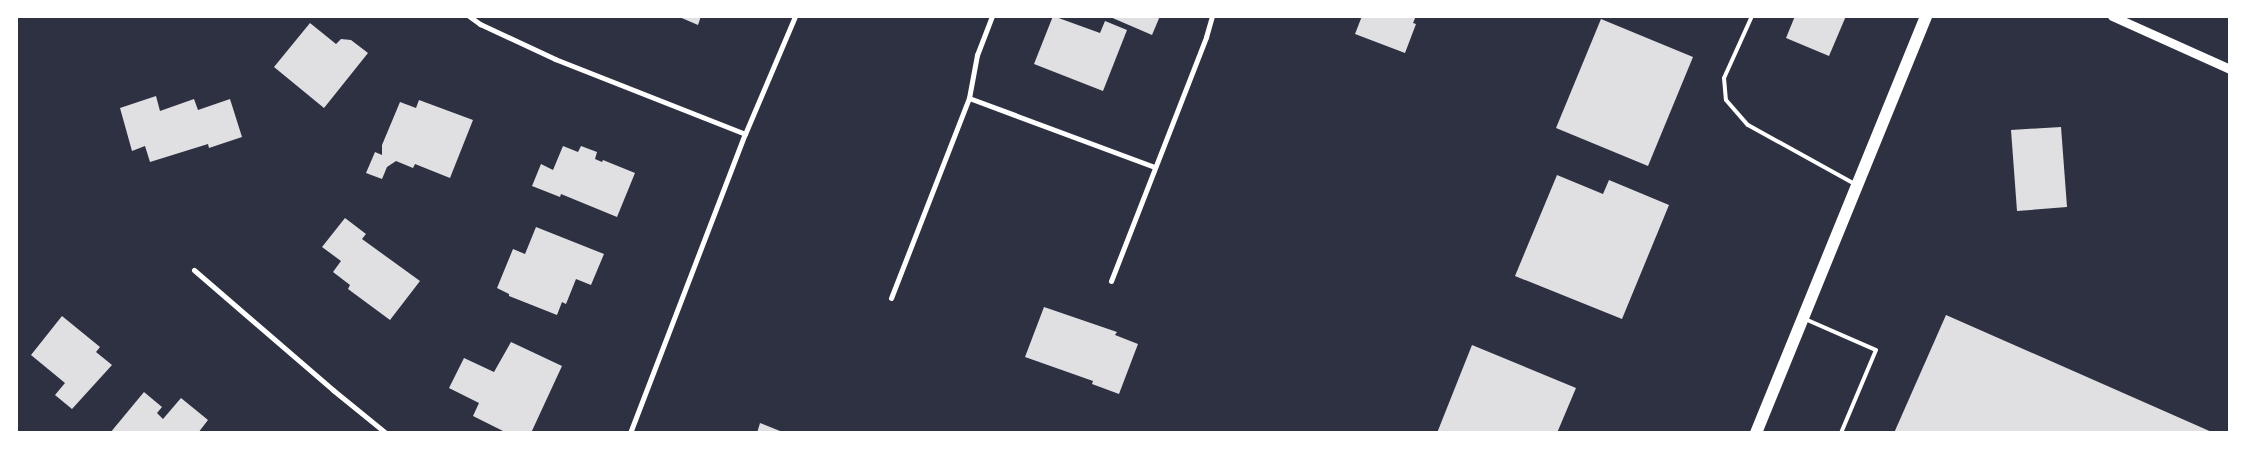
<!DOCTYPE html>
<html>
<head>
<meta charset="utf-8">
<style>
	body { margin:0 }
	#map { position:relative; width:2246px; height:449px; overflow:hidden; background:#2d3142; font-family:Rubik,sans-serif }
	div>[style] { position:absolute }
	.building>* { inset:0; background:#e0e0e3 }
	.service>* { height:4px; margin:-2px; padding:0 2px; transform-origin:2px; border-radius:2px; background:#fff }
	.minor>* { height:5px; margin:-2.5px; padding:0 2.5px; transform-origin:2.5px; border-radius:2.5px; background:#fff }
	.tertiary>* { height:9px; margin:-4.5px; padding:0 4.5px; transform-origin:4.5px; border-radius:4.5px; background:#fff }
	.primary>* { height:12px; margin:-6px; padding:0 6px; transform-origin:6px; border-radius:6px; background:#fff }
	span { translate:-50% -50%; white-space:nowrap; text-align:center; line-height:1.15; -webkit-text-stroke:4px #fff; paint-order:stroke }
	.frame { position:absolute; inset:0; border:18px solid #fff; pointer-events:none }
</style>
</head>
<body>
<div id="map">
	<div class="building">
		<i style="clip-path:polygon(677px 16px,701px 16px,698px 25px)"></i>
		<i style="clip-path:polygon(1053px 16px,1100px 33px,1105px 21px,1127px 30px,1103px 91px,1034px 64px)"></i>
		<i style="clip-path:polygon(1108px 16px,1160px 16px,1152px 35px)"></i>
		<i style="clip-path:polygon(1362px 16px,1416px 16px,1413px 23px,1416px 24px,1405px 53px,1355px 34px)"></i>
		<i style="clip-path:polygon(1795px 16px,1846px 16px,1829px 56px,1786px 38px)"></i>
		<i style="clip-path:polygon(1601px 19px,1693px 57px,1648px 166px,1556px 128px)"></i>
		<i style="clip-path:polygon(310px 23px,336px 44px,341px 39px,351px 40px,368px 53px,324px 108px,274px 67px)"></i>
		<i style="clip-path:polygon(156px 96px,160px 111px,194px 99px,198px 110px,230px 99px,242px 137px,209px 148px,208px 144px,150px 162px,145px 146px,132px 151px,120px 108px)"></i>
		<i style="clip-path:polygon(419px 100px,473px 120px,450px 178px,415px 164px,413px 168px,396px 161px,387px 167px,382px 179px,366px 173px,375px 152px,382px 155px,382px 145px,400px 102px,416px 108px)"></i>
		<i style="clip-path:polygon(2061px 127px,2067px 207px,2017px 211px,2011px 130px)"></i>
		<i style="clip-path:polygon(563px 146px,578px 152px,581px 146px,597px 152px,595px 159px,602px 162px,603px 160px,635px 173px,617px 217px,561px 194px,560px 197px,532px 186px,541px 164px,553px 170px)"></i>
		<i style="clip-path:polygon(1557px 175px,1603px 194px,1609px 180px,1669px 205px,1622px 319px,1515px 276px)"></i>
		<i style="clip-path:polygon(345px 218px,366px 234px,362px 239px,420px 281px,390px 320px,348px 289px,350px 285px,333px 272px,341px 261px,322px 247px)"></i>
		<i style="clip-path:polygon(536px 227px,604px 254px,591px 285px,576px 279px,566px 304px,562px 302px,557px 315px,509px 296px,509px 294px,497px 288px,513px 249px,525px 254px)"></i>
		<i style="clip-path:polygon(1044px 307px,1117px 332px,1115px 335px,1138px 344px,1119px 394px,1092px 384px,1093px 381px,1025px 357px)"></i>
		<i style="clip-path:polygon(1946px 315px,2214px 433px,1894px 433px)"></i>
		<i style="clip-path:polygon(62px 316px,100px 347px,96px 352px,112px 365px,72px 409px,55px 395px,65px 383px,31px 355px)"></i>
		<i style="clip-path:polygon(511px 342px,562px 366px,531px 433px,507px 433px,473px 416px,479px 403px,449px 388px,464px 358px,494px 372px)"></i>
		<i style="clip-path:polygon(1472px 345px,1576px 388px,1557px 433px,1437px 433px)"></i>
		<i style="clip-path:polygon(144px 392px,162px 407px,157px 413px,163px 419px,181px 398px,208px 420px,198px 433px,110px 433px)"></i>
		<i style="clip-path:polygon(760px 423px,785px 433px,757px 433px)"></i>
	</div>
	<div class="service">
		<i style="left:1752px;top:16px;width:68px;rotate:114.3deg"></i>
		<i style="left:1724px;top:78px;width:22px;rotate:85deg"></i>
		<i style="left:1726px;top:100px;width:33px;rotate:49deg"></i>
		<i style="left:1748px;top:125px;width:122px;rotate:28.9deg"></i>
		<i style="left:1805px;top:319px;width:77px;rotate:23.6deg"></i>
		<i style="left:1876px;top:350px;width:90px;rotate:112.9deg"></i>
	</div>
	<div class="minor">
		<i style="left:469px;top:16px;width:14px;rotate:36deg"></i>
		<i style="left:480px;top:24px;width:83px;rotate:25deg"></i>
		<i style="left:555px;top:59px;width:204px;rotate:21.5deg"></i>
		<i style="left:969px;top:98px;width:198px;rotate:20.4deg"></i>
		<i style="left:194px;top:270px;width:184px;rotate:40.8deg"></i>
		<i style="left:333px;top:390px;width:68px;rotate:39.1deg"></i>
		<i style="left:1111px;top:281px;width:262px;rotate:-68.7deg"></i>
		<i style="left:1206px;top:37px;width:22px;rotate:-74deg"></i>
		<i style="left:891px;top:298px;width:215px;rotate:-68.7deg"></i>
		<i style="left:969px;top:98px;width:44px;rotate:-79.5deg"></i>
		<i style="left:977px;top:55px;width:42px;rotate:-69deg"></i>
		<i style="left:630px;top:433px;width:320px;rotate:-69deg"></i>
		<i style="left:745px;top:134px;width:128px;rotate:-67deg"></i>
	</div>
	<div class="tertiary">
		<i style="left:2112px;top:16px;width:129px;rotate:24.2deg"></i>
	</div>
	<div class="primary">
		<i style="left:1756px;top:433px;width:450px;rotate:-67.8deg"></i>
	</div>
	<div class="frame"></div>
</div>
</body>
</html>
